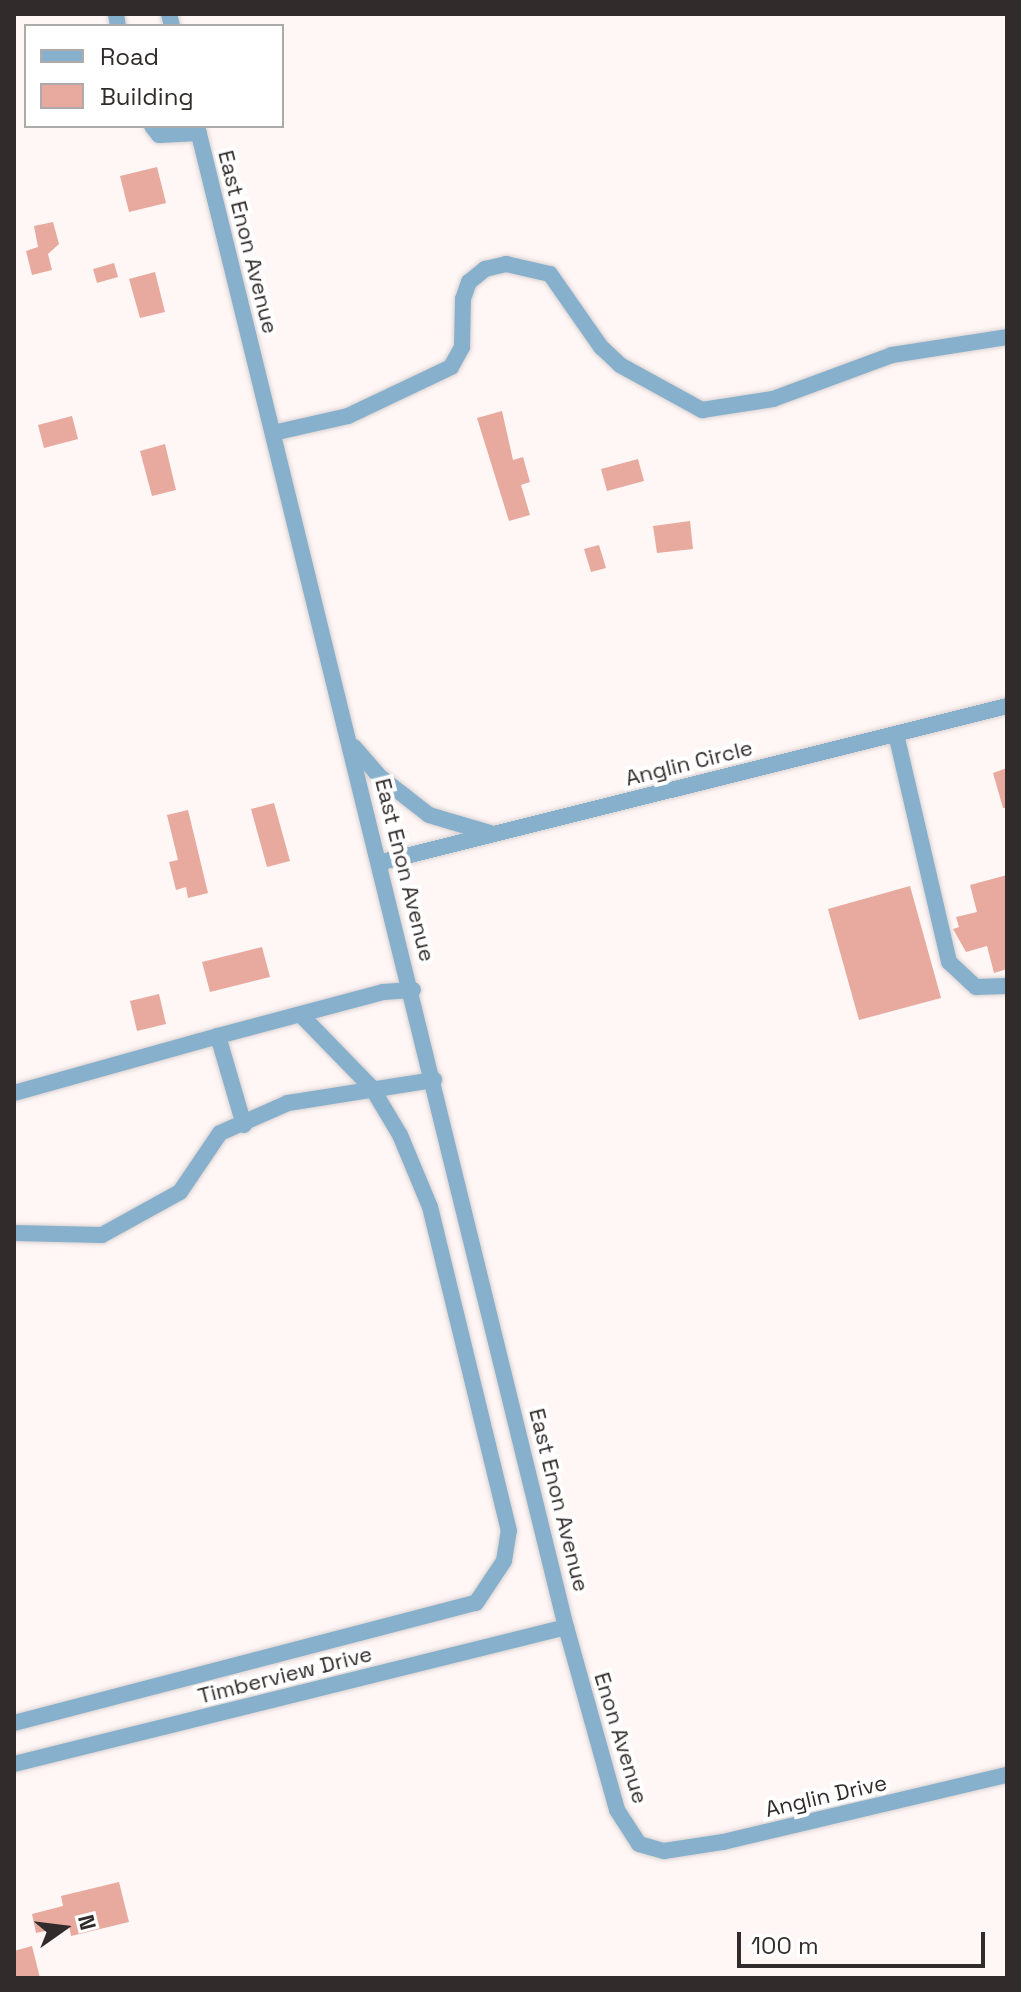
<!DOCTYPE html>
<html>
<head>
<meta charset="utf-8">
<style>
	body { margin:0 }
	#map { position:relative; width:1021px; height:1992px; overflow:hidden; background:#fff7f6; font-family:"Space Grotesk",sans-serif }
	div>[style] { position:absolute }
	.building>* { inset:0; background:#e8aa9e }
	.roads { filter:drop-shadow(0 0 2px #dad2d1) drop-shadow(0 0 2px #dad2d1) }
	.minor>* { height:16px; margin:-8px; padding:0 8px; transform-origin:8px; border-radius:8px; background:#87b0cd }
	span { translate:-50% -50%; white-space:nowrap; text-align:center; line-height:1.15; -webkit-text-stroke:8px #fff; paint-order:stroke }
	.street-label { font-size:22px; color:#312c2b }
	.frame { position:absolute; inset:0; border:16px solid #312c2b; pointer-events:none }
	.legend { position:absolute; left:24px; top:24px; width:260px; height:104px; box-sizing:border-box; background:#fff; border:2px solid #adabaa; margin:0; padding:10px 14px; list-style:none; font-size:24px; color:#312c2b }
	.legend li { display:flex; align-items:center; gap:16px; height:40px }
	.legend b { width:40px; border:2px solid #adabaa }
	.north { position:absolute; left:24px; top:1888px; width:80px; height:80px; -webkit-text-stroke:6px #fff; paint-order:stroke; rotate:76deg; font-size:22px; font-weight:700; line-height:32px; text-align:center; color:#312c2b }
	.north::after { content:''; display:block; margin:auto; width:28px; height:36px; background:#312c2b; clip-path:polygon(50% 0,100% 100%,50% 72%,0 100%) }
	.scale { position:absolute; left:737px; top:1932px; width:248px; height:36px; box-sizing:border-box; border:4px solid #312c2b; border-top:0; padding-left:10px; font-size:24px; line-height:28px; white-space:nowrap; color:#312c2b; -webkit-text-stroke:6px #fff; paint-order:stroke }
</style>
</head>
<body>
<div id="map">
	<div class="building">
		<i style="clip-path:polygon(157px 167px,166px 203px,129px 212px,120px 176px)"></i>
		<i style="clip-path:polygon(53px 222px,59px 244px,48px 254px,52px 270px,32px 275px,26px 251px,38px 247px,34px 226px)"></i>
		<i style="clip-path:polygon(114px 263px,118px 277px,97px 283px,93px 269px)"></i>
		<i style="clip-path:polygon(155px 272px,165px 312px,140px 318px,129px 279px)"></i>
		<i style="clip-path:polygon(502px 411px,513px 460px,523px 457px,530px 482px,521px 485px,530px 515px,509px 521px,477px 418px)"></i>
		<i style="clip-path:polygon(72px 416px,78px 439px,44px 448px,38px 425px)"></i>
		<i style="clip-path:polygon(165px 444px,176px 490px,152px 496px,140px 451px)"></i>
		<i style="clip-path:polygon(638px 459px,644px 481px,607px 491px,601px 469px)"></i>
		<i style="clip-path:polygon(690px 521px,693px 549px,657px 553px,653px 526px)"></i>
		<i style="clip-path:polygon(599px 545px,606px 568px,591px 572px,584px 549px)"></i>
		<i style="clip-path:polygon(1007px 768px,1007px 808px,1003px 808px,993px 773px)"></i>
		<i style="clip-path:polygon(274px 803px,290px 861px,267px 867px,251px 809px)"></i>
		<i style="clip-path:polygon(188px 810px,208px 893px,188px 898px,186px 887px,176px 890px,169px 862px,178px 860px,167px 815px)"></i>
		<i style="clip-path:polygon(1007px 875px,1007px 969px,994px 973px,987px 946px,966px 952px,953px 929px,959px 927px,956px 917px,977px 912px,970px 885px)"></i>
		<i style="clip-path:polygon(910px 886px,941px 998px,859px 1020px,828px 909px)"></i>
		<i style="clip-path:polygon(262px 947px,270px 977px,210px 992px,202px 962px)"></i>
		<i style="clip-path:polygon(159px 994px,166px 1024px,137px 1031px,130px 1001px)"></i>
		<i style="clip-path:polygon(119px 1882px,129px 1922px,71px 1936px,69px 1926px,36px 1933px,32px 1914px,63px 1906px,61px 1896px)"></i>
		<i style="clip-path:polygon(32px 1946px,40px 1978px,14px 1978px,14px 1951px)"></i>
	</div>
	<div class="roads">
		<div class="minor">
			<i style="left:116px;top:14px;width:12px;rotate:81deg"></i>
			<i style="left:169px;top:14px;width:12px;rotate:76deg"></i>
			<i style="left:152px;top:126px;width:11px;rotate:52deg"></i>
			<i style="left:159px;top:135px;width:40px;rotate:-2.9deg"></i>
			<i style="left:197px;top:126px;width:1546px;rotate:76.19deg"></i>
			<i style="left:566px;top:1627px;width:190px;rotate:74.4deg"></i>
			<i style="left:617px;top:1810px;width:40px;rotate:57.1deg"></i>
			<i style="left:639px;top:1844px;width:26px;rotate:16deg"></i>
			<i style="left:664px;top:1851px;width:60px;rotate:-8.7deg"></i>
			<i style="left:723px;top:1842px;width:292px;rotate:-13.3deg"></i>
			<i style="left:273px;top:433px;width:77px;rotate:-12.8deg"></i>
			<i style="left:348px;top:416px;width:114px;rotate:-25.4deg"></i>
			<i style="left:451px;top:367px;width:23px;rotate:-61deg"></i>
			<i style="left:462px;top:347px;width:48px;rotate:-88.8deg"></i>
			<i style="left:463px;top:299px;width:18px;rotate:-71deg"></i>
			<i style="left:469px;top:282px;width:21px;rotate:-39deg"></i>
			<i style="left:485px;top:269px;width:22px;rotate:-13deg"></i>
			<i style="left:506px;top:264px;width:45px;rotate:12.8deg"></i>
			<i style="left:550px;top:274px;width:89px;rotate:55.1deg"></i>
			<i style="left:601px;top:347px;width:26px;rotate:43deg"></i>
			<i style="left:620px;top:365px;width:94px;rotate:28.8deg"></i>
			<i style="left:702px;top:410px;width:72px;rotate:-8.8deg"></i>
			<i style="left:773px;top:399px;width:127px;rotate:-20.3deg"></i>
			<i style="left:892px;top:355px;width:116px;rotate:-8.9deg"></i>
			<i style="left:896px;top:734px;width:234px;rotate:76.9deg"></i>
			<i style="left:949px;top:962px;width:37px;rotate:43deg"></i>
			<i style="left:976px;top:987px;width:31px;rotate:-2deg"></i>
			<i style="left:354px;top:747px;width:38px;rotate:49deg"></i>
			<i style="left:379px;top:776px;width:63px;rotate:38deg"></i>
			<i style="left:429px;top:815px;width:67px;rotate:16.5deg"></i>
			<i style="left:382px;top:862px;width:644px;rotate:-14.01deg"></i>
			<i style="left:14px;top:1093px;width:212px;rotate:-15.6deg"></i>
			<i style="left:244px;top:1125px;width:93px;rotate:-106.3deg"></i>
			<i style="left:218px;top:1036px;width:171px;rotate:-14.9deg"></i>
			<i style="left:383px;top:992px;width:30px;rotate:-4deg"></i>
			<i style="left:14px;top:1233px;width:88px;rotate:1.3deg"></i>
			<i style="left:102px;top:1235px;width:89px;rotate:-28.9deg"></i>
			<i style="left:180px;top:1192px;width:71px;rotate:-55.9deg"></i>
			<i style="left:220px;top:1133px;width:74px;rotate:-23.8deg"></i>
			<i style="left:288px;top:1103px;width:148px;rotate:-9deg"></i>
			<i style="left:14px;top:1723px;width:477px;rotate:-14.6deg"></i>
			<i style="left:476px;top:1603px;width:50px;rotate:-56.3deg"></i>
			<i style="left:504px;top:1561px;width:30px;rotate:-81deg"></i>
			<i style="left:509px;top:1531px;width:333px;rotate:-103.7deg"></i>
			<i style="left:430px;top:1207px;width:78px;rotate:-112.6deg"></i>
			<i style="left:400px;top:1135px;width:55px;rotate:-120.8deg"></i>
			<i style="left:372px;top:1088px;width:100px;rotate:-134.2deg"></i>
			<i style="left:14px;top:1764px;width:569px;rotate:-13.94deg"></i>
		</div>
	</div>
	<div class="street-label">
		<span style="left:248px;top:242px;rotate:76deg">East Enon Avenue</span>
		<span style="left:689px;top:763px;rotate:-14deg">Anglin Circle</span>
		<span style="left:405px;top:870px;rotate:76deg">East Enon Avenue</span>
		<span style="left:559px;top:1500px;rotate:76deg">East Enon Avenue</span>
		<span style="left:285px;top:1675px;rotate:-14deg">Timberview Drive</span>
		<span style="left:621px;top:1738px;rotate:73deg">Enon Avenue</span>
		<span style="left:826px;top:1796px;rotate:-13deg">Anglin Drive</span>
	</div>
	<div class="frame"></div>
	<ul class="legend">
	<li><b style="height:10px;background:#87b0cd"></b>Road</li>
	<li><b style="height:22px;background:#e8aa9e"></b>Building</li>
	</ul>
	<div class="north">N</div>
	<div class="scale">100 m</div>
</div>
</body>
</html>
